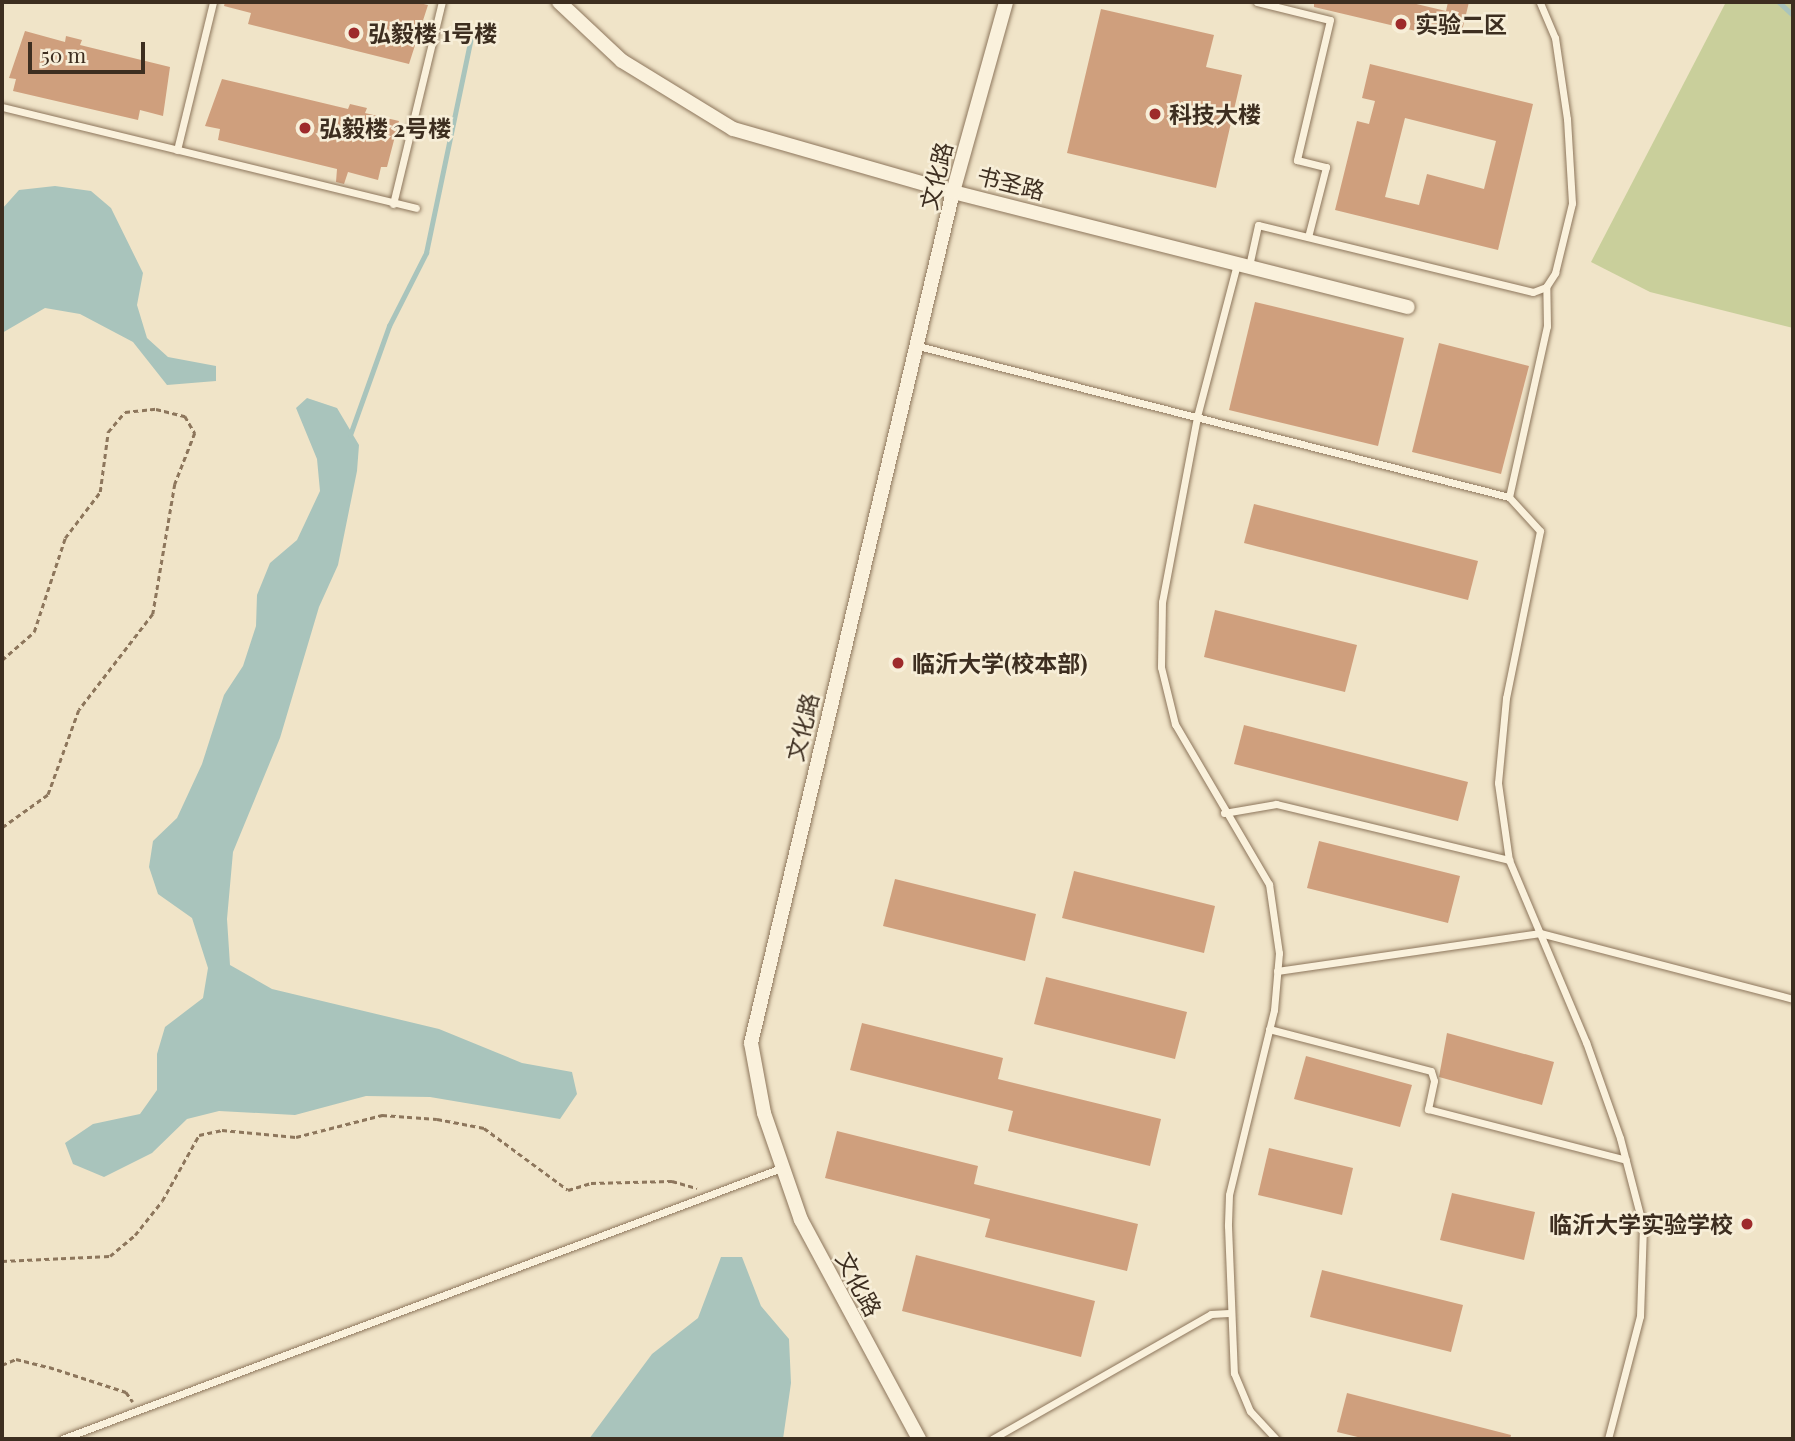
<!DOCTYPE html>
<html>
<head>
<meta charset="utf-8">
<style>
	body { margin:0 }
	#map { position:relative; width:1795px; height:1441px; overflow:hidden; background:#f0e4c8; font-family:"Playfair Display","Noto Sans SC",serif }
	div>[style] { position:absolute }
	.green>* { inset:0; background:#c9cf9b }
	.water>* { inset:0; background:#a9c4bc }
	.stream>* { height:4.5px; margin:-2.25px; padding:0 2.25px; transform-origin:2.25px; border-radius:2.25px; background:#a9c4bc }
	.building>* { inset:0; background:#cf9f7d }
	.path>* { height:2.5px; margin-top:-1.25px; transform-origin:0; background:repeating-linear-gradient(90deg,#8d765c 0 5px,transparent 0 8.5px) }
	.roads { filter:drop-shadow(0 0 2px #8d765c) drop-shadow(0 0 2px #8d765c) }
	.service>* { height:7px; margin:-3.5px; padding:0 3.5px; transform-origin:3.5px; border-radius:3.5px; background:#faf1dc }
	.minor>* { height:14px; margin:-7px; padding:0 7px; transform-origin:7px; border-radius:7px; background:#faf1dc }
	.dots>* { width:19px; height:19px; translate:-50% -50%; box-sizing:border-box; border:4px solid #f7eed8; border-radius:50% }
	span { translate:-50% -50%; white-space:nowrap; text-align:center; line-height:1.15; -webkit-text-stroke:5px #f7eed8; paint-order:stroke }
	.poi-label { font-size:23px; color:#3d2e20; font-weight:700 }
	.left { translate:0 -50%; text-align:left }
	.right { translate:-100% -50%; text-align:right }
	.street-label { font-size:23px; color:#3d2e20 }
	.frame { position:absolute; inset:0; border:4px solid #3d2e20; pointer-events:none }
	.scale { position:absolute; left:28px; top:42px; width:117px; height:32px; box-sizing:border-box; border:4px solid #3d2e20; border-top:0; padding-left:9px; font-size:21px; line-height:24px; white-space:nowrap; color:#3d2e20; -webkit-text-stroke:5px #f7eed8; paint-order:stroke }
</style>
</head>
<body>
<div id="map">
	<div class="green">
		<i style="clip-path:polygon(1726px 2px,1793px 2px,1793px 328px,1650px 292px,1591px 262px)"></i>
	</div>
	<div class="water">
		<i style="clip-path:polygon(55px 186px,91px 191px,111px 208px,143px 273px,137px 305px,147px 338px,168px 357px,216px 366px,216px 381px,167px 385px,133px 342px,80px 314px,45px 308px,2px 333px,2px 209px,19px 190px)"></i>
		<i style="clip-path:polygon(307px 398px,337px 408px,359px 445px,357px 471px,338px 565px,319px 607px,280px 738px,233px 852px,227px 919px,230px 965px,272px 989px,439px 1029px,522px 1063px,572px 1072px,577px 1094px,560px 1119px,430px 1097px,366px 1096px,295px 1115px,219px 1111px,187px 1119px,152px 1153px,104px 1177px,73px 1164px,65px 1143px,93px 1124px,140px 1114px,157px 1090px,157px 1054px,165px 1027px,203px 998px,208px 968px,192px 918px,158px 894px,149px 867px,153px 841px,177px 818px,202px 764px,224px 695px,243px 666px,256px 626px,257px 595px,270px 563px,297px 540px,320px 491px,317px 459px,296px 408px)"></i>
		<i style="clip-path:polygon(721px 1257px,742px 1257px,761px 1306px,789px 1339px,791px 1383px,783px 1439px,589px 1439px,652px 1354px,698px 1318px)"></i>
	</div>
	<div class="stream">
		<i style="left:1779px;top:2px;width:19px;rotate:43deg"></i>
		<i style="left:350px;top:435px;width:116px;rotate:-70.3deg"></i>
		<i style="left:389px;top:326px;width:82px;rotate:-63.1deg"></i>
		<i style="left:426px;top:253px;width:225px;rotate:-78.2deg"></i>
	</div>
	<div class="building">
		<i style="clip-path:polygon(225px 2px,415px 2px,428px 5px,409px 64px,248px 24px,251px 13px,224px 6px)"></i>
		<i style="clip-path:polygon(1314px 2px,1408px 2px,1446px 11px,1448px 2px,1469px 2px,1461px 35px,1417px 25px,1416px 31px,1314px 7px)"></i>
		<i style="clip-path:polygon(1101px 9px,1214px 35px,1206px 67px,1242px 75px,1216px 188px,1067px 153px)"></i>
		<i style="clip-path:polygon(25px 31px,65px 42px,66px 36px,82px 40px,80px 45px,170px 67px,163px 116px,140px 110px,138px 120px,13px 91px,16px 79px,9px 78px)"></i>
		<i style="clip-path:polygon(evenodd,1370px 64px,1533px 104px,1498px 250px,1335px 210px,1357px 121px,1369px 124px,1375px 101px,1362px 98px,1370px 64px,1405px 118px,1496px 141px,1484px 189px,1427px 174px,1419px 205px,1385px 197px,1405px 118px)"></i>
		<i style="clip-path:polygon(222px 79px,348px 109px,350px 104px,367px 108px,365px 113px,399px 121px,387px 167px,381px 167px,378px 180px,348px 172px,344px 184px,336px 182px,337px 169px,218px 140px,220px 129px,205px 126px)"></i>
		<i style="clip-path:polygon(1255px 302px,1404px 338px,1378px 446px,1229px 410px)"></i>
		<i style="clip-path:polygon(1439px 343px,1529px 366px,1501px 474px,1412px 452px)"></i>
		<i style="clip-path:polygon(1254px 504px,1478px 561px,1468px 600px,1244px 543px)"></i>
		<i style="clip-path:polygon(1215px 610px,1357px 645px,1345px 692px,1204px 657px)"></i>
		<i style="clip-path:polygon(1244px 725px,1468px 782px,1458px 821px,1234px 764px)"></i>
		<i style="clip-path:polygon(1319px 841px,1460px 876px,1448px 923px,1307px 888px)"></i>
		<i style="clip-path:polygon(1074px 871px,1215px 906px,1204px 953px,1062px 918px)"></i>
		<i style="clip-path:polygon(895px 879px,1036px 914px,1025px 961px,883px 926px)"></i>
		<i style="clip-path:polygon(1046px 977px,1187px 1012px,1175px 1059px,1034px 1024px)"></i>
		<i style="clip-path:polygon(862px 1023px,1003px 1058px,998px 1079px,1161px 1119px,1150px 1166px,1008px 1131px,1013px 1111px,850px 1070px)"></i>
		<i style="clip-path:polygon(1447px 1033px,1554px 1062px,1542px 1105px,1439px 1077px)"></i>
		<i style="clip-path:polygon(1306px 1056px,1412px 1085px,1400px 1127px,1294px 1099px)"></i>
		<i style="clip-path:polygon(837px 1131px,978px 1166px,974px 1184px,1138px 1224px,1127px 1271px,985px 1237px,990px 1219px,825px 1178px)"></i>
		<i style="clip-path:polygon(1269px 1148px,1353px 1168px,1342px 1215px,1258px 1195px)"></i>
		<i style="clip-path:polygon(1452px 1193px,1535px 1212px,1524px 1260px,1440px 1240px)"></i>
		<i style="clip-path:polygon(916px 1255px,1095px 1301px,1081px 1357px,902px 1311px)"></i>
		<i style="clip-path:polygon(1322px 1270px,1463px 1305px,1451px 1352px,1310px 1317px)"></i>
		<i style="clip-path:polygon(1347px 1393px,1511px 1435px,1510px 1439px,1366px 1439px,1337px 1432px)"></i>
	</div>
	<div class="path">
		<i style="left:2px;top:660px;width:43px;rotate:-41.2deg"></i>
		<i style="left:34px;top:632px;width:99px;rotate:-71.7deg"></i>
		<i style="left:65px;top:538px;width:58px;rotate:-52.7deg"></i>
		<i style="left:100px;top:492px;width:61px;rotate:-82.4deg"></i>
		<i style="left:108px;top:432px;width:26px;rotate:-50deg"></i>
		<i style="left:125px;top:412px;width:31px;rotate:-6deg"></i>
		<i style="left:156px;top:409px;width:30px;rotate:14deg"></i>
		<i style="left:185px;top:416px;width:20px;rotate:60deg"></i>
		<i style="left:195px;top:433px;width:55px;rotate:111.4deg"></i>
		<i style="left:175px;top:484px;width:132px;rotate:99.6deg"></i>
		<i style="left:153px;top:614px;width:121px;rotate:127.6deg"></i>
		<i style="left:79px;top:710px;width:90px;rotate:110deg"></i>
		<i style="left:48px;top:795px;width:57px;rotate:144.3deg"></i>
		<i style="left:2px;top:1261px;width:108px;rotate:-2.7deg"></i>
		<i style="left:110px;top:1256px;width:33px;rotate:-40deg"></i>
		<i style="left:135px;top:1235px;width:43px;rotate:-51.5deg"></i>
		<i style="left:162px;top:1201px;width:76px;rotate:-60.7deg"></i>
		<i style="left:199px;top:1135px;width:24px;rotate:-12deg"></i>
		<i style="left:222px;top:1130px;width:74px;rotate:5.4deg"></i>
		<i style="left:296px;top:1137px;width:89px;rotate:-14.3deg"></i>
		<i style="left:382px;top:1115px;width:55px;rotate:4.2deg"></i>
		<i style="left:437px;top:1119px;width:48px;rotate:10.8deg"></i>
		<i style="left:484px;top:1128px;width:104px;rotate:36.4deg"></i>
		<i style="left:568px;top:1190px;width:24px;rotate:-17deg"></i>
		<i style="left:591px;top:1183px;width:81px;rotate:-1.4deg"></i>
		<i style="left:672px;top:1181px;width:26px;rotate:16deg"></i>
		<i style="left:2px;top:1365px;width:15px;rotate:-23deg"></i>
		<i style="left:16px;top:1359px;width:34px;rotate:14deg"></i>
		<i style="left:49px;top:1367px;width:81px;rotate:18deg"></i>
		<i style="left:126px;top:1392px;width:12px;rotate:55deg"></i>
	</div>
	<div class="roads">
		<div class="service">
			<i style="left:1257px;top:2px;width:75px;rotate:13.9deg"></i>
			<i style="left:1330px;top:20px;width:144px;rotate:103.3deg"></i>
			<i style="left:1297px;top:160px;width:30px;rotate:14deg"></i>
			<i style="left:1326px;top:167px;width:72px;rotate:104.4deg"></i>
			<i style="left:2px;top:107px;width:426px;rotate:13.7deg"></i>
			<i style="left:177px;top:150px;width:152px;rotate:-76.3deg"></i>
			<i style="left:393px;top:204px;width:208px;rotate:-76.4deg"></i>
			<i style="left:1237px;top:264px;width:158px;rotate:104.7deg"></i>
			<i style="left:1197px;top:417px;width:188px;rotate:100.7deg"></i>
			<i style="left:1162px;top:602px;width:65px;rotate:90.9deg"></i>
			<i style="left:1161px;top:667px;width:59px;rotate:76.2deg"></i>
			<i style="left:1175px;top:724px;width:186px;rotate:59.6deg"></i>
			<i style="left:1269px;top:884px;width:70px;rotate:81.8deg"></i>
			<i style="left:1279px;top:953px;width:57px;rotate:95deg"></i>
			<i style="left:1274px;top:1010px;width:190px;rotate:103.7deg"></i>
			<i style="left:1229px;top:1195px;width:31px;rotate:92deg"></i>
			<i style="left:1228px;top:1226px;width:147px;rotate:87.7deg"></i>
			<i style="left:1234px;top:1373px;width:41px;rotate:67.2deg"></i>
			<i style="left:1250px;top:1411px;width:38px;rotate:47deg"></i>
			<i style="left:1249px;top:266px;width:42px;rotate:-77.6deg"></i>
			<i style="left:1258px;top:225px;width:283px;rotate:13.7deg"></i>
			<i style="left:1533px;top:292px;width:14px;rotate:-21deg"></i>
			<i style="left:1546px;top:287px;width:17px;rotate:-57deg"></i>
			<i style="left:1555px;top:273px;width:72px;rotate:-76.3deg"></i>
			<i style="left:1572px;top:203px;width:84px;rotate:-93.4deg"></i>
			<i style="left:1567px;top:119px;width:82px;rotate:-98.4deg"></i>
			<i style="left:1555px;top:38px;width:39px;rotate:-113deg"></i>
			<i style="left:918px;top:346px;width:610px;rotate:14.33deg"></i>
			<i style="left:1509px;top:497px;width:46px;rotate:47.6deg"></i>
			<i style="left:1540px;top:531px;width:170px;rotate:101.5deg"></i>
			<i style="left:1506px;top:698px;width:85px;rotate:95.4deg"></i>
			<i style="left:1498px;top:783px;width:78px;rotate:81.9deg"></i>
			<i style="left:1509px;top:860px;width:198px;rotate:67.1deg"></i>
			<i style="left:1586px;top:1042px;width:102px;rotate:70.5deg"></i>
			<i style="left:1620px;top:1138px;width:91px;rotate:75.4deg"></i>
			<i style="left:1643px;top:1226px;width:90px;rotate:91.9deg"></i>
			<i style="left:1640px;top:1316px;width:127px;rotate:104.6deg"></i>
			<i style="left:1509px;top:497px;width:175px;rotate:-77.5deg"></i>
			<i style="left:1547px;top:326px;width:39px;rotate:-91deg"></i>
			<i style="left:1224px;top:813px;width:53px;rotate:-9.8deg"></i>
			<i style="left:1276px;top:804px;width:240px;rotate:13.5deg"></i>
			<i style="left:1277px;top:971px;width:266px;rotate:-8.2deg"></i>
			<i style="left:1540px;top:933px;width:261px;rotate:14.6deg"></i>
			<i style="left:1269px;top:1029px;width:167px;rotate:14.5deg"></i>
			<i style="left:1431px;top:1071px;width:10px;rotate:73deg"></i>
			<i style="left:1434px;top:1081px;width:29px;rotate:102deg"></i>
			<i style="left:1428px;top:1109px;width:204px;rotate:14.4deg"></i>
			<i style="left:62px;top:1439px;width:768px;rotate:-20.65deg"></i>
			<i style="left:992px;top:1439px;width:252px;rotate:-29.7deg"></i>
			<i style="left:1211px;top:1314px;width:18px;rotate:-3deg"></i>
		</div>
		<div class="minor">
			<i style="left:559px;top:2px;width:86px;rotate:43.1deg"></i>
			<i style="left:622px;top:61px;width:130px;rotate:31.5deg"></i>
			<i style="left:733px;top:129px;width:229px;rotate:16deg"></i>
			<i style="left:953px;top:192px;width:469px;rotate:14.2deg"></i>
			<i style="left:919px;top:1439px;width:249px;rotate:-118.3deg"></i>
			<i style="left:801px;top:1220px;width:113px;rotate:-109.1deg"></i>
			<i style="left:764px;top:1113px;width:71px;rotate:-100.5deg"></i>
			<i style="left:751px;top:1043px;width:875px;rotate:-76.65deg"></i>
			<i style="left:953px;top:192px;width:197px;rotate:-74.4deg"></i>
		</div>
	</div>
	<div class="dots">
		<i style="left:1401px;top:24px;background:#9e2a2b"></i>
		<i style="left:354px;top:33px;background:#9e2a2b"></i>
		<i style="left:1155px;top:114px;background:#9e2a2b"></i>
		<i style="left:305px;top:128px;background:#9e2a2b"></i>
		<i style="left:898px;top:663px;background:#9e2a2b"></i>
		<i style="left:1747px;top:1224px;background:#9e2a2b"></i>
	</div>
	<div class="poi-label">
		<span class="left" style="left:1415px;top:24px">实验二区</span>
		<span class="left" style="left:368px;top:33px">弘毅楼 1号楼</span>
		<span class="left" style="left:1169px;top:114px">科技大楼</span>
		<span class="left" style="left:319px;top:128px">弘毅楼 2号楼</span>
		<span class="left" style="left:912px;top:663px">临沂大学(校本部)</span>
		<span class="right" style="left:1733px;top:1224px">临沂大学实验学校</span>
	</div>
	<div class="street-label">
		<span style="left:936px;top:176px;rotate:-76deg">文化路</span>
		<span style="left:1011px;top:183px;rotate:14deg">书圣路</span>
		<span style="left:802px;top:727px;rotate:-76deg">文化路</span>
		<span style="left:859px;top:1284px;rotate:62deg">文化路</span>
	</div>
	<div class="frame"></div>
	<div class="scale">50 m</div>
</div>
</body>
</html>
